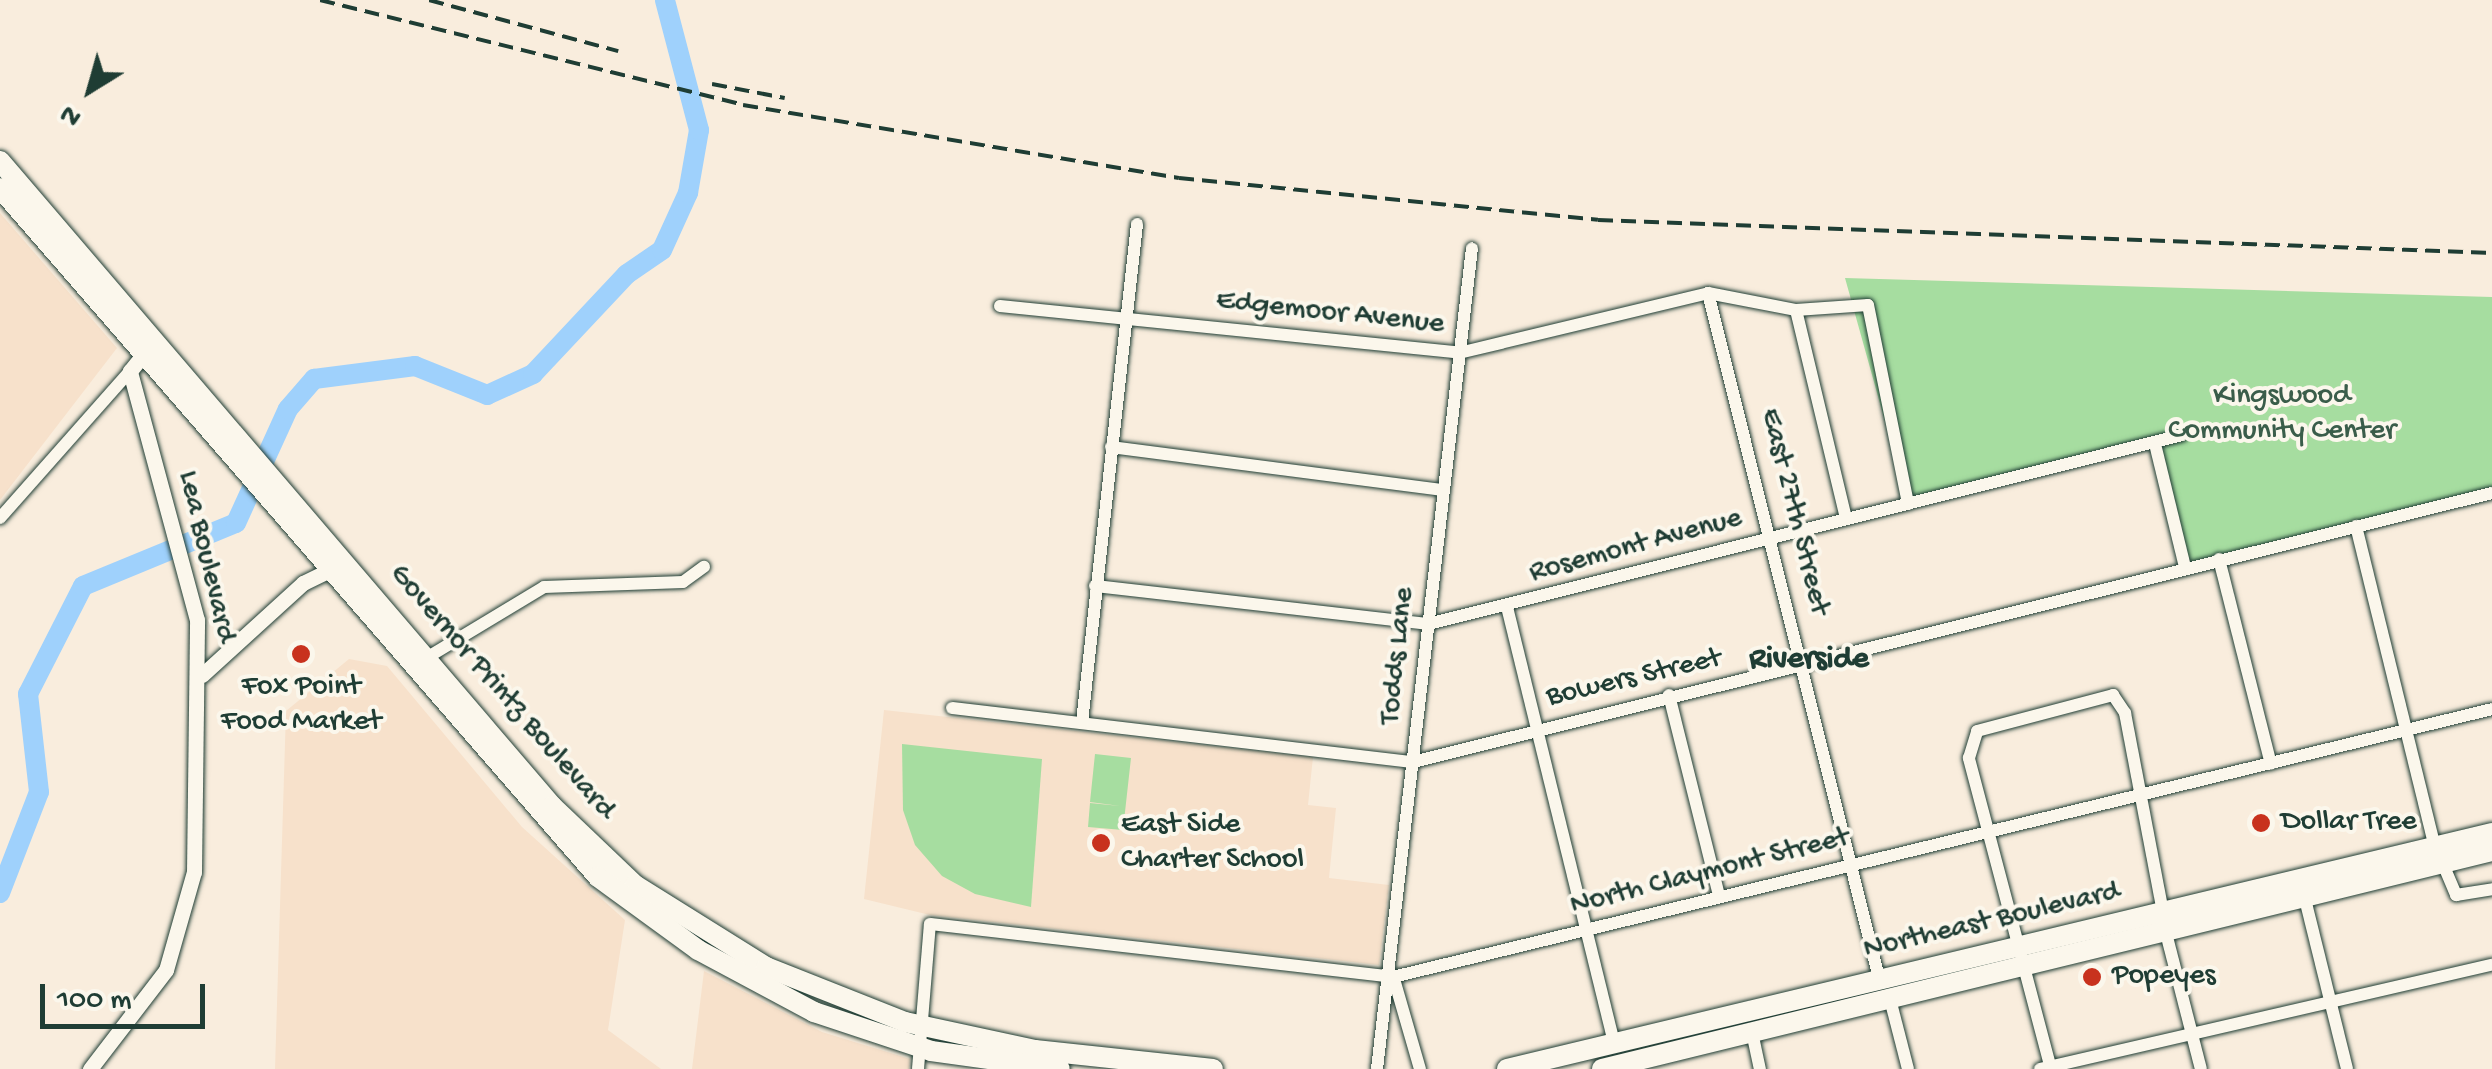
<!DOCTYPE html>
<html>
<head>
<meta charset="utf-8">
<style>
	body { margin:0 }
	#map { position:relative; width:2492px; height:1069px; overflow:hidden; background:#f9eddd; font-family:"Gochi Hand",sans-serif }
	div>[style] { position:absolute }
	.built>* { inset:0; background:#f7e1cb }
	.green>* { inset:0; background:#a6dda0 }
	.river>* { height:20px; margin:-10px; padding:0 10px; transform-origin:10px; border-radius:10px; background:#9fd1fc }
	.roads { filter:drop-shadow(0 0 2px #1f3d34) drop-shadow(0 0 2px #1f3d34) }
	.minor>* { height:12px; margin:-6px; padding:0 6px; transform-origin:6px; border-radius:6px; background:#fbf7ec }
	.tertiary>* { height:15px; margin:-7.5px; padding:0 7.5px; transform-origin:7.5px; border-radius:7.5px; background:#fbf7ec }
	.primary>* { height:20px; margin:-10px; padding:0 10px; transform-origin:10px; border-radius:10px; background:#fbf7ec }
	.rail>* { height:4px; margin-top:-2px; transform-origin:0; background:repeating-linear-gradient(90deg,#1f3d34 0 15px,transparent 0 23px) }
	.dots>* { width:28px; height:28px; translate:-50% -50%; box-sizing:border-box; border:5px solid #fbf7ec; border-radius:50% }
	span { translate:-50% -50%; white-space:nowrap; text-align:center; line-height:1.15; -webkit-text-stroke:8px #fbf7ec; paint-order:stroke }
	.street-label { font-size:30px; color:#1f3d34 }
	.park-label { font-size:30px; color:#3a5d4a }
	.poi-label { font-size:30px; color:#1f3d34 }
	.left { translate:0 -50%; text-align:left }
	.neighbourhood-label { font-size:32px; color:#1f3d34; font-weight:700 }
	.north { position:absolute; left:40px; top:40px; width:100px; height:100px; -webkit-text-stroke:8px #fbf7ec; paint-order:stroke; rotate:217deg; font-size:28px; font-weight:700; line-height:40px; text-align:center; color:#1f3d34 }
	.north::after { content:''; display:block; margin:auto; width:35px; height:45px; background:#1f3d34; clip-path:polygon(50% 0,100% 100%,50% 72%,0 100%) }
	.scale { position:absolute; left:40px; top:984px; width:165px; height:45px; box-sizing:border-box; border:5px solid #1f3d34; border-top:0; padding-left:12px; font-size:30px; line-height:35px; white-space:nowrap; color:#1f3d34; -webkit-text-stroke:8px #fbf7ec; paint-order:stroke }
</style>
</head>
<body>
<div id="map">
	<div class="built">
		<i style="clip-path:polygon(0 213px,117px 348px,0 500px)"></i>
		<i style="clip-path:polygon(349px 659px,387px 666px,522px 827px,625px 920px,608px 1030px,661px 1069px,275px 1069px,286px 711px)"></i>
		<i style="clip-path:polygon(884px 710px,1313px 757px,1308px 805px,1336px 808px,1329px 878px,1389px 885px,1379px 965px,930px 915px,864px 899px)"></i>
		<i style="clip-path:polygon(704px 971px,822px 1032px,910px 1059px,909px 1069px,692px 1069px)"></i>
	</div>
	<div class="green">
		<i style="clip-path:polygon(1845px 278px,2492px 297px,2492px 491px,2190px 566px,2158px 443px,1908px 504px)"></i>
		<i style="clip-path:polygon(902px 744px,1042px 759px,1031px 907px,975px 894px,942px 876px,915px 845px,903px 810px)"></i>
		<i style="clip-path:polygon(1095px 754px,1131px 758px,1123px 830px,1088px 827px,1090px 803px,1120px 806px,1090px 802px)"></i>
	</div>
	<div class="river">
		<i style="left:0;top:893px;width:108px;rotate:-68.9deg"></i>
		<i style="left:39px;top:792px;width:99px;rotate:-96.4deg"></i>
		<i style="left:28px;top:694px;width:121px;rotate:-63deg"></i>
		<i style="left:83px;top:586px;width:165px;rotate:-22.4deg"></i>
		<i style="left:236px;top:523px;width:125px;rotate:-65.5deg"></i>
		<i style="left:288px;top:409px;width:40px;rotate:-49deg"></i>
		<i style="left:314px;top:379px;width:102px;rotate:-7.3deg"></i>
		<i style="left:415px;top:366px;width:78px;rotate:21.9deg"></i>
		<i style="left:487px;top:395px;width:51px;rotate:-24.5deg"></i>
		<i style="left:533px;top:374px;width:137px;rotate:-46.8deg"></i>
		<i style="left:627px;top:274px;width:42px;rotate:-34.4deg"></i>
		<i style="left:662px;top:250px;width:63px;rotate:-65.5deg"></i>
		<i style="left:688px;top:193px;width:64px;rotate:-80.1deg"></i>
		<i style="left:699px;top:130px;width:134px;rotate:-104.7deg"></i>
	</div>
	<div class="roads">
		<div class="minor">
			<i style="left:1708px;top:293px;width:706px;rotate:75.98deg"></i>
			<i style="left:1000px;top:306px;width:461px;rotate:5.8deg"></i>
			<i style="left:1459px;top:353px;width:256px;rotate:-13.5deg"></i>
			<i style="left:1708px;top:293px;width:90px;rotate:10.9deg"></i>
			<i style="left:1796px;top:310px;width:72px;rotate:-4deg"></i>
			<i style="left:1868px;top:305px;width:203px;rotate:78.6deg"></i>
			<i style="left:1796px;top:310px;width:215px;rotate:76.5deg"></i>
			<i style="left:2155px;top:444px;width:127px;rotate:76.3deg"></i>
			<i style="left:1111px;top:447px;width:335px;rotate:7.4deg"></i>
			<i style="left:0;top:518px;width:196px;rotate:-48.5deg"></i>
			<i style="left:2356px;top:526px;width:331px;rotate:76.2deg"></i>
			<i style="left:2219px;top:559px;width:211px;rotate:75.8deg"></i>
			<i style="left:1095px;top:586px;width:335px;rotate:6.5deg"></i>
			<i style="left:1428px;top:624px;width:777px;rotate:-14.07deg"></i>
			<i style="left:1507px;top:607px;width:450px;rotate:76.2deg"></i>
			<i style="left:423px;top:660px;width:141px;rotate:-31.1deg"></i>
			<i style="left:544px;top:587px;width:139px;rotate:-2.1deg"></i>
			<i style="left:683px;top:582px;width:26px;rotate:-36deg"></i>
			<i style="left:1669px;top:695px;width:207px;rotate:76deg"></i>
			<i style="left:952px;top:708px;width:464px;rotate:6.7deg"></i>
			<i style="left:1413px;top:762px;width:1112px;rotate:-14deg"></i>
			<i style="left:1082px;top:722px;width:501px;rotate:-83.7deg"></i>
			<i style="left:2443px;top:864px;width:34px;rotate:67deg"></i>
			<i style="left:2456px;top:895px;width:36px;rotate:-9deg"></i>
			<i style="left:2305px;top:899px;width:175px;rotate:76.1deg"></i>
			<i style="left:2166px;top:933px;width:140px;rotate:75.6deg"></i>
			<i style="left:1394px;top:979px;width:94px;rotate:73.9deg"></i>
			<i style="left:1890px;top:999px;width:72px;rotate:75.6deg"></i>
			<i style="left:1752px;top:1032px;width:38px;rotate:78deg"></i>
			<i style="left:918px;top:1069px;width:145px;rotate:-85.3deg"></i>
			<i style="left:930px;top:924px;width:466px;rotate:6.5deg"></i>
			<i style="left:1393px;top:977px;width:1131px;rotate:-13.7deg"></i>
			<i style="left:1377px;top:1069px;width:826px;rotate:-83.4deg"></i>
			<i style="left:2040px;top:1069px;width:464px;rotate:-13deg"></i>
			<i style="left:2051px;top:1069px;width:322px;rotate:-104.8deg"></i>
			<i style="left:1969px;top:758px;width:28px;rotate:-73deg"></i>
			<i style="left:1977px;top:731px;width:141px;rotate:-14.8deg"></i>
			<i style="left:2113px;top:695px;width:22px;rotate:56deg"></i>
			<i style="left:2125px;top:713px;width:204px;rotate:79.2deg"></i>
		</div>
		<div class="tertiary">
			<i style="left:202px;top:675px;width:137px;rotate:-42.3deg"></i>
			<i style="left:303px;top:583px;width:32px;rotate:-26deg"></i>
			<i style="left:90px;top:1069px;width:125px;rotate:-52.5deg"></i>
			<i style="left:166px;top:970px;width:102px;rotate:-74.1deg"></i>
			<i style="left:194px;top:872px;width:252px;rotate:-89.3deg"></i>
			<i style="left:197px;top:620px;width:258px;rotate:-105.1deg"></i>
			<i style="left:130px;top:371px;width:26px;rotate:-51deg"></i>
		</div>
		<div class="primary">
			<i style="left:0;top:161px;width:849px;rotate:49.44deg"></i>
			<i style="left:552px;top:806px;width:115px;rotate:43.6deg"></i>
			<i style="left:635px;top:885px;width:155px;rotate:32deg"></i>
			<i style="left:766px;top:967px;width:149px;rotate:21.6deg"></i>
			<i style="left:905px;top:1022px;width:133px;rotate:12.2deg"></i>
			<i style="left:1035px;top:1050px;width:179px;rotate:6.1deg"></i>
			<i style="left:0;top:188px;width:912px;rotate:49.04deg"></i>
			<i style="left:598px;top:877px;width:124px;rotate:36.1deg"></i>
			<i style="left:698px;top:950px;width:132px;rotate:28.1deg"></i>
			<i style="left:814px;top:1012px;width:123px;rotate:18.4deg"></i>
			<i style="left:931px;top:1051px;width:130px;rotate:7.9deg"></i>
			<i style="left:1507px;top:1069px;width:1013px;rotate:-13.47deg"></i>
			<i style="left:1602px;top:1069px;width:916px;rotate:-13.76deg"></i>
		</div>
	</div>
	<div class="rail">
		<i style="left:320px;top:0;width:436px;rotate:13.9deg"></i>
		<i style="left:743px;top:105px;width:442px;rotate:9.5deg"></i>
		<i style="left:1179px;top:178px;width:421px;rotate:5.7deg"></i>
		<i style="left:1598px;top:220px;width:895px;rotate:2.11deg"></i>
		<i style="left:429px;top:0;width:196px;rotate:15.1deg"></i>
		<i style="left:712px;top:84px;width:74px;rotate:10.9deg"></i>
	</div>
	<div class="dots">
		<i style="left:301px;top:654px;background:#c8321e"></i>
		<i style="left:2261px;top:823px;background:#c8321e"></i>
		<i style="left:1101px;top:843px;background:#c8321e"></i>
		<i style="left:2092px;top:977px;background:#c8321e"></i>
	</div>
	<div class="street-label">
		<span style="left:1330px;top:314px;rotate:6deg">Edgemoor Avenue</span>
		<span style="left:1793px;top:512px;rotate:76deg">East 27th Street</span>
		<span style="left:1636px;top:547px;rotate:-15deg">Rosemont Avenue</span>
		<span style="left:205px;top:557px;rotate:77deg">Lea Boulevard</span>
		<span style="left:1399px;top:656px;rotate:-84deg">Todds Lane</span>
		<span style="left:1634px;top:679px;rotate:-13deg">Bowers Street</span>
		<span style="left:501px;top:693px;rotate:49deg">Governor Printz Boulevard</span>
		<span style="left:1710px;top:873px;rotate:-14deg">North Claymont Street</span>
		<span style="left:1992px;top:922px;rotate:-13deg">Northeast Boulevard</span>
	</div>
	<div class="park-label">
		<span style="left:2282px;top:414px">Kingswood<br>Community Center</span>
	</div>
	<div class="poi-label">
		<span style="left:301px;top:705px">Fox Point<br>Food Market</span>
		<span class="left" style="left:2281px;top:823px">Dollar Tree</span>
		<span class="left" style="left:1121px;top:843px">East Side<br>Charter School</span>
		<span class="left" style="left:2112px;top:977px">Popeyes</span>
	</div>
	<div class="neighbourhood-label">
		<span style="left:1809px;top:660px">Riverside</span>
	</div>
	<div class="north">N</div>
	<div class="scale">100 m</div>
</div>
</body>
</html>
